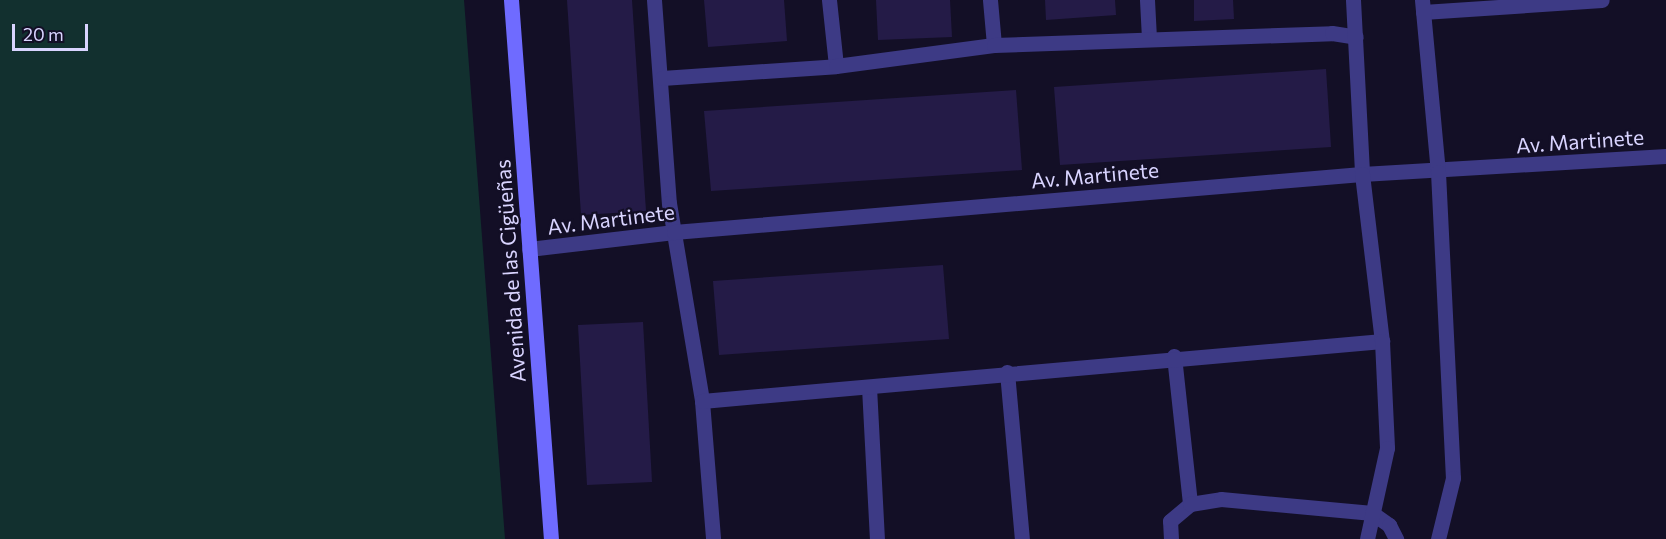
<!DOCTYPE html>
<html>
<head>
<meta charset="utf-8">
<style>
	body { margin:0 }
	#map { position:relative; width:1666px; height:539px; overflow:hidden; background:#130f26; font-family:Commissioner,sans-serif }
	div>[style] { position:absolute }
	.green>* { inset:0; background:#12302f }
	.building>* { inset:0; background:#241b47 }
	.minor>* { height:15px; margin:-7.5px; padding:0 7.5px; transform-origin:7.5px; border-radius:7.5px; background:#3d3a85 }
	.tertiary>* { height:15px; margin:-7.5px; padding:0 7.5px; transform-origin:7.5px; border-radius:7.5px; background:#3d3a85 }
	.secondary>* { height:15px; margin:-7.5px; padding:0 7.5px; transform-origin:7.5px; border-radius:7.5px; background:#6f6bff }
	span { translate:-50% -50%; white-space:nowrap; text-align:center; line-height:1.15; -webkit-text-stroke:4.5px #130f26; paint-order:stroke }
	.street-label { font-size:21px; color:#d9d4ff }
	.scale { position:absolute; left:12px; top:24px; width:76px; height:27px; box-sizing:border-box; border:3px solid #d9d4ff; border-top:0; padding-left:8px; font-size:18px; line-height:21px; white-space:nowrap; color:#d9d4ff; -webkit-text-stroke:4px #130f26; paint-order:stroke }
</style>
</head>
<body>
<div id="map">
	<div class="green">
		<i style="clip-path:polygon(0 0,464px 0,505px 539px,0 539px)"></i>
	</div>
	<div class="building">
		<i style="clip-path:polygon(567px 0,632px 0,646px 211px,581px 215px)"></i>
		<i style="clip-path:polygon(704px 0,784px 0,787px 41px,708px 47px)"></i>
		<i style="clip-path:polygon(876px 0,950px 0,952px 37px,878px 40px)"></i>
		<i style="clip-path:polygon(1045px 0,1115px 0,1116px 15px,1046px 20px)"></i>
		<i style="clip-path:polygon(1194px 0,1233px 0,1234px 19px,1194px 21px)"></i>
		<i style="clip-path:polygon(1326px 69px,1331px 147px,1060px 165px,1054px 87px)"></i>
		<i style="clip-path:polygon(1016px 90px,1022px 170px,711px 191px,704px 111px)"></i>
		<i style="clip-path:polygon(943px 265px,949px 339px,719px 355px,713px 281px)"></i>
		<i style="clip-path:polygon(643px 322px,652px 482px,587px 485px,578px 325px)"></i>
	</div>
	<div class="minor">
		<i style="left:654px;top:0;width:204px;rotate:85.8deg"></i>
		<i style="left:669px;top:203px;width:201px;rotate:80.5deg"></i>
		<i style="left:702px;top:401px;width:138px;rotate:85.4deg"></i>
		<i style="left:829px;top:0;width:66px;rotate:83.9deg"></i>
		<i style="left:990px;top:0;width:45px;rotate:84.9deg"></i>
		<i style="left:1147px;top:0;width:39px;rotate:87deg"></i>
		<i style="left:1423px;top:12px;width:179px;rotate:-3.8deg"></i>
		<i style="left:662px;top:78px;width:174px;rotate:-3.9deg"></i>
		<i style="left:836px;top:66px;width:159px;rotate:-7.6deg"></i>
		<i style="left:994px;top:45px;width:338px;rotate:-2deg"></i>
		<i style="left:1332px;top:33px;width:24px;rotate:9deg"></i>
		<i style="left:529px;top:249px;width:146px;rotate:-6.7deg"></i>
		<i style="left:674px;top:232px;width:690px;rotate:-4.82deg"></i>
		<i style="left:1362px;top:174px;width:305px;rotate:-3.4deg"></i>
		<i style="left:1174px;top:356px;width:149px;rotate:83.8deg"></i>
		<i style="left:1007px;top:372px;width:168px;rotate:84.9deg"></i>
		<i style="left:869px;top:387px;width:152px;rotate:87deg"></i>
		<i style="left:702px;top:401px;width:683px;rotate:-5.04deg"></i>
		<i style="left:1171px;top:539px;width:18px;rotate:-93deg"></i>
		<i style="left:1170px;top:521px;width:26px;rotate:-40deg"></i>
		<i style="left:1190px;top:504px;width:31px;rotate:-9deg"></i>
		<i style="left:1221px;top:499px;width:152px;rotate:5.3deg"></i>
		<i style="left:1372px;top:513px;width:21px;rotate:35deg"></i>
		<i style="left:1389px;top:525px;width:16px;rotate:63deg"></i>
	</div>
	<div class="tertiary">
		<i style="left:1353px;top:0;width:174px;rotate:87deg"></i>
		<i style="left:1362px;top:174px;width:168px;rotate:83.2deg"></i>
		<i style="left:1382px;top:341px;width:107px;rotate:87.3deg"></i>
		<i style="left:1387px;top:448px;width:93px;rotate:102.4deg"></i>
		<i style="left:1422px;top:0;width:173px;rotate:84.7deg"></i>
		<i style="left:1438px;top:172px;width:306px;rotate:87.2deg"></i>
		<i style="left:1453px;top:478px;width:63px;rotate:103.8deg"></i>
	</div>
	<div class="secondary">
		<i style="left:511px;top:0;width:540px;rotate:85.76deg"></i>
	</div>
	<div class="street-label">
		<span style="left:1580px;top:141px;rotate:-4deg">Av. Martinete</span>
		<span style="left:1095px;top:175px;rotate:-5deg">Av. Martinete</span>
		<span style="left:611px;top:219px;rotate:-7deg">Av. Martinete</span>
		<span style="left:510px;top:271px;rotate:-94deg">Avenida de las Cigüeñas</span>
	</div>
	<div class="scale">20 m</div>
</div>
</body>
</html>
